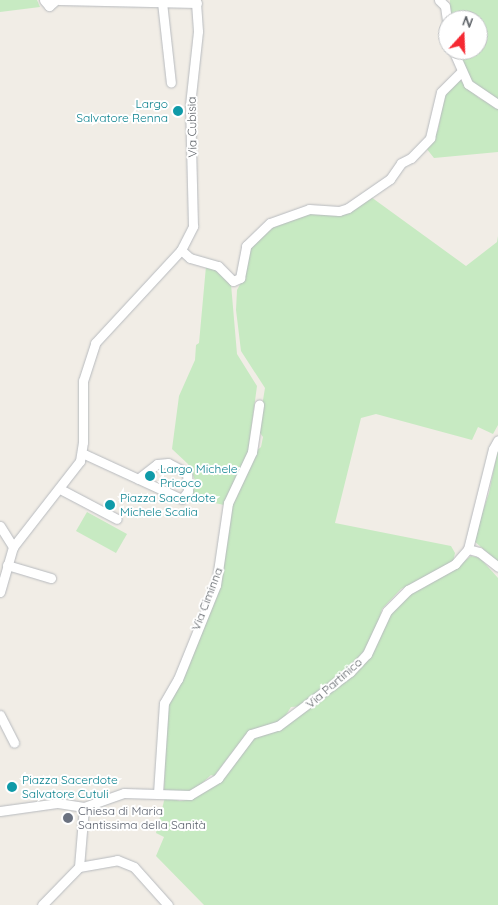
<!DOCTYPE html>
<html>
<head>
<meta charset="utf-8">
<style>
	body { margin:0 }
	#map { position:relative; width:498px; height:905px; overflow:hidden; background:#f1ede6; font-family:Quicksand,sans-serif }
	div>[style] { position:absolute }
	.green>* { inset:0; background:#c7eac2 }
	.roads { filter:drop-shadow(0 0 1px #b7babe) drop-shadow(0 0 1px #b7babe) }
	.minor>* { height:9px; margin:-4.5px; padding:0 4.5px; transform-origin:4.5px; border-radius:4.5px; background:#fff }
	.dots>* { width:14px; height:14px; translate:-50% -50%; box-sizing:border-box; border:2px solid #fff; border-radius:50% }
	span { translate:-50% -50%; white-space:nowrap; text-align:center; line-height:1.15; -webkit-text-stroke:4px #fff; paint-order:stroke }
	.culture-label { font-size:12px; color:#0d838f }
	.right { translate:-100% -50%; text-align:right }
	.left { translate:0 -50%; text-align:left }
	.street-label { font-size:12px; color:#5e6368 }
	.worship-label { font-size:12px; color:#5b616d }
	.north { position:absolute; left:438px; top:10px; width:50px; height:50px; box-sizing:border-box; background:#fff; border:1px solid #bfc1c3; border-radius:50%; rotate:20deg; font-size:14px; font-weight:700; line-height:20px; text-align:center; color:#5e6368 }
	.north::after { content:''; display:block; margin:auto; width:18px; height:22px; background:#f52932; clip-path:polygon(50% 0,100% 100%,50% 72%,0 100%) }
</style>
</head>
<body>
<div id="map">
	<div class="green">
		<i style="clip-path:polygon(0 0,37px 0,40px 7px,0 12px)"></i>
		<i style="clip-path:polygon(450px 0,498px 0,498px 101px,470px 83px,455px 50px,478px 50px,478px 20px,450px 20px)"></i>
		<i style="clip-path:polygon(459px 79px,479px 98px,498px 107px,498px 152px,434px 158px,426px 148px,438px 130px,445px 92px)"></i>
		<i style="clip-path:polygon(371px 197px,466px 266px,497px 242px,498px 236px,498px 425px,493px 434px,478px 427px,472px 440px,376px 414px,361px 418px,335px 523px,451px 546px,455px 553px,453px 562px,401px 589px,382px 609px,377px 628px,364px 651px,346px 671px,303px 706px,291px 707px,284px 718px,272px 725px,247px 733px,214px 776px,211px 775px,197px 788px,182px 793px,164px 790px,167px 700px,218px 593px,223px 575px,229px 510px,254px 453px,261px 447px,263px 437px,258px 430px,265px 388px,241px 351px,236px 310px,237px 290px,246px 273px,243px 260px,247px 251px,272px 226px,306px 213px,329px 212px)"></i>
		<i style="clip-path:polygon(206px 266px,214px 268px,231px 284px,237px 354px,257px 386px,248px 453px,224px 505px,192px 498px,195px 480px,188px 464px,172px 449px,179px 396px,195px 360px,196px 345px,199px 343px)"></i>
		<i style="clip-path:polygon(498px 448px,498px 562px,473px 540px,489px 493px)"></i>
		<i style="clip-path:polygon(87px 512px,127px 534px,116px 553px,76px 531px)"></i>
		<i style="clip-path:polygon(471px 556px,480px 558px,498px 578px,498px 905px,204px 905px,156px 856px,164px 837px,156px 833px,165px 797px,180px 801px,192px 799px,251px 739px,282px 727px,317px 704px,370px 657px,388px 615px,414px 590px,453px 570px)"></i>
	</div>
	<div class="roads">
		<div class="minor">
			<i style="left:44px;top:0;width:8px;rotate:50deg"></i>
			<i style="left:49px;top:6px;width:9px;rotate:-41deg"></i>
			<i style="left:59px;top:0;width:138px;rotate:1.2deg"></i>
			<i style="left:439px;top:0;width:8px;rotate:45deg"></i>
			<i style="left:445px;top:6px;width:21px;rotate:82deg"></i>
			<i style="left:162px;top:2px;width:81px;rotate:83.7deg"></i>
			<i style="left:453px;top:50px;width:37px;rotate:66deg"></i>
			<i style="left:468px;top:84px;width:36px;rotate:34deg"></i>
			<i style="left:181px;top:250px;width:12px;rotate:42deg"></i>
			<i style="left:190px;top:258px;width:29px;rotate:16deg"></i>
			<i style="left:218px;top:266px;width:21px;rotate:45deg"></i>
			<i style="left:233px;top:281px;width:8px;rotate:-23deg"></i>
			<i style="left:240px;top:278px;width:33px;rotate:-79deg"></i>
			<i style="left:246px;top:246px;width:33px;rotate:-44deg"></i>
			<i style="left:270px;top:223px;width:41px;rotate:-19.7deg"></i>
			<i style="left:309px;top:209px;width:30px;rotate:4deg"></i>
			<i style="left:339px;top:211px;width:9px;rotate:-18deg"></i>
			<i style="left:348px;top:208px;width:51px;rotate:-34.6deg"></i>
			<i style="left:390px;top:179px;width:19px;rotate:-55deg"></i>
			<i style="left:401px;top:163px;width:11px;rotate:-27deg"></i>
			<i style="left:411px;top:158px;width:28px;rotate:-46deg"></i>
			<i style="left:430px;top:138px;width:47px;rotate:-76.6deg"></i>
			<i style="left:441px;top:92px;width:28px;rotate:-45deg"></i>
			<i style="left:82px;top:453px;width:110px;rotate:24.7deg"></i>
			<i style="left:182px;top:499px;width:10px;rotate:-53deg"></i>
			<i style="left:188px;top:491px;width:18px;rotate:-93deg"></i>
			<i style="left:187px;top:473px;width:21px;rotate:-152deg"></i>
			<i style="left:168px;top:463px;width:11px;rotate:175deg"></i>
			<i style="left:157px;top:464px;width:24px;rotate:142deg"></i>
			<i style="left:60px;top:489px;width:64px;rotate:27.8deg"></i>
			<i style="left:0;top:526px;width:25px;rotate:58deg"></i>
			<i style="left:468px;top:549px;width:11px;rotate:15deg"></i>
			<i style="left:479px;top:552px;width:24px;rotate:38deg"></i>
			<i style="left:7px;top:565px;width:46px;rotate:16.5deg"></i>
			<i style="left:0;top:592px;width:47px;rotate:-73.9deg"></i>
			<i style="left:13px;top:547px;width:109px;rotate:-52.1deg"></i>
			<i style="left:80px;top:461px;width:19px;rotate:-81deg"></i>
			<i style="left:83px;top:442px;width:61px;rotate:-90deg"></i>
			<i style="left:83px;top:381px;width:40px;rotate:-72deg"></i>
			<i style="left:95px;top:343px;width:127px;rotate:-47.2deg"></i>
			<i style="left:181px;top:250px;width:27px;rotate:-63deg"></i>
			<i style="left:193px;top:226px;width:121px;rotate:-91.4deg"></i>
			<i style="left:190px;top:105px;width:74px;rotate:-83.8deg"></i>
			<i style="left:198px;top:31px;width:31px;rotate:-94deg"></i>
			<i style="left:0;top:715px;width:31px;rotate:63deg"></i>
			<i style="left:158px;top:793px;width:90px;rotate:-86.2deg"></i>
			<i style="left:164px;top:703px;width:28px;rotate:-60deg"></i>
			<i style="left:178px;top:679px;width:101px;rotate:-68deg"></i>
			<i style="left:216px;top:585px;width:83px;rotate:-81.7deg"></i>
			<i style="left:228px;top:503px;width:56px;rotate:-64.8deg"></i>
			<i style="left:252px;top:452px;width:48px;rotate:-81.5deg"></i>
			<i style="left:84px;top:807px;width:42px;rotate:-19.3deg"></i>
			<i style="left:124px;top:793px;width:66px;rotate:1.7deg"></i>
			<i style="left:190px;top:795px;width:33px;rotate:-31deg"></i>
			<i style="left:218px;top:778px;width:55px;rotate:-53.1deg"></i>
			<i style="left:251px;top:734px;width:28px;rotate:-17deg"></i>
			<i style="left:278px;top:726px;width:90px;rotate:-36.9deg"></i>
			<i style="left:350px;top:672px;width:25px;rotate:-47deg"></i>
			<i style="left:367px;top:654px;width:47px;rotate:-65.1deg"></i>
			<i style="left:387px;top:611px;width:30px;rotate:-45deg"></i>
			<i style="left:408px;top:590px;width:54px;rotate:-29deg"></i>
			<i style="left:455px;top:564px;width:20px;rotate:-49deg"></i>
			<i style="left:468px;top:549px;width:103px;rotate:-76deg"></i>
			<i style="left:493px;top:449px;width:10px;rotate:-61deg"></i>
			<i style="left:0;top:811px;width:59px;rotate:-7.9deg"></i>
			<i style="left:58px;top:803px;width:26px;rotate:9deg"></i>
			<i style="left:79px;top:867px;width:39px;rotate:-10deg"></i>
			<i style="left:117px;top:860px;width:18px;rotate:22deg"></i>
			<i style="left:134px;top:867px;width:51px;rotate:48.2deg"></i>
			<i style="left:42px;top:905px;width:53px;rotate:-45.8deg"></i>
			<i style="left:79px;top:867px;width:60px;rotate:-85.2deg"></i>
		</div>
	</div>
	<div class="dots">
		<i style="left:178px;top:111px;background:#0f9aa8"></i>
		<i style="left:150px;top:476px;background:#0f9aa8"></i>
		<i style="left:110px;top:505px;background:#0f9aa8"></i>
		<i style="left:12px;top:787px;background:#0f9aa8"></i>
		<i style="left:68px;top:818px;background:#6b7280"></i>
	</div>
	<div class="culture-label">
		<span class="right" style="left:168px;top:111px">Largo<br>Salvatore Renna</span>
		<span class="left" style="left:160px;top:476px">Largo Michele<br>Pricoco</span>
		<span class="left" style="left:120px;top:505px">Piazza Sacerdote<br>Michele Scalia</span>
		<span class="left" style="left:22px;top:787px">Piazza Sacerdote<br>Salvatore Cutuli</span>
	</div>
	<div class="street-label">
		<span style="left:192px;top:127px;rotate:-91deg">Via Cubisia</span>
		<span style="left:207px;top:599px;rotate:-69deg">Via Ciminna</span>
		<span style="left:334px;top:683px;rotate:-41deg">Via Partinico</span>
	</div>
	<div class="worship-label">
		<span class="left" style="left:78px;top:818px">Chiesa di Maria<br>Santissima della Sanità</span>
	</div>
	<div class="north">N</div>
</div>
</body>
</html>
